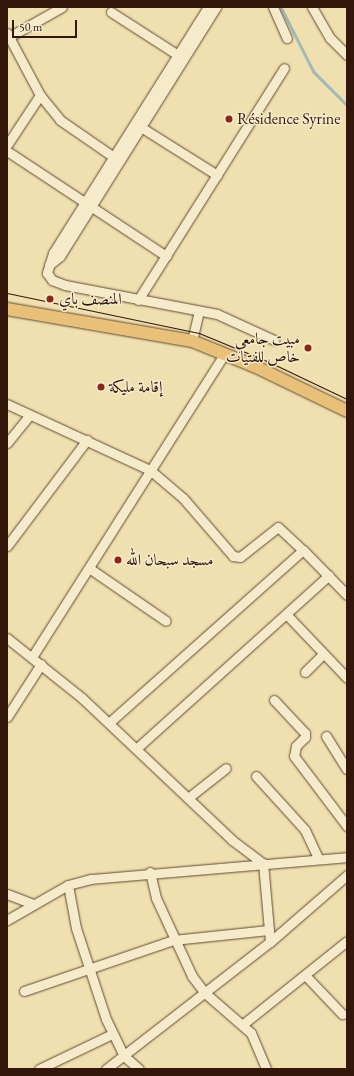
<!DOCTYPE html>
<html>
<head>
<meta charset="utf-8">
<style>
	body { margin:0 }
	#map { position:relative; width:354px; height:1076px; overflow:hidden; background:#f0e0af; font-family:"EB Garamond",Amiri,serif }
	div>[style] { position:absolute }
	.stream>* { height:2.5px; margin:-1.25px; padding:0 1.25px; transform-origin:1.25px; border-radius:1.25px; background:#a0bab6 }
	.roads { filter:drop-shadow(0 0 1px #624934) drop-shadow(0 0 1px #624934) }
	.minor>* { height:9px; margin:-4.5px; padding:0 4.5px; transform-origin:4.5px; border-radius:4.5px; background:#f5ebcb }
	.major>* { height:12px; margin:-6px; padding:0 6px; transform-origin:6px; border-radius:6px; background:#e8c078 }
	.tram>* { height:1px; margin:-0.5px; padding:0 0.5px; transform-origin:0.5px; border-radius:0.5px; background:#33170b }
	.dots>* { width:11px; height:11px; translate:-50% -50%; box-sizing:border-box; border:2px solid #f5ebcb; border-radius:50% }
	span { translate:-50% -50%; white-space:nowrap; text-align:center; line-height:1.15; -webkit-text-stroke:3px #f5ebcb; paint-order:stroke }
	.poi-label { font-size:16px; color:#33170b }
	.left { translate:0 -50%; text-align:left }
	.right { translate:-100% -50%; text-align:right }
	.frame { position:absolute; inset:0; border:8px solid #33170b; pointer-events:none }
	.scale { position:absolute; left:12px; top:20px; width:65px; height:18px; box-sizing:border-box; border:2px solid #33170b; border-top:0; padding-left:5px; font-size:12px; line-height:14px; white-space:nowrap; color:#33170b; -webkit-text-stroke:3px #f5ebcb; paint-order:stroke }
</style>
</head>
<body>
<div id="map">
	<div class="stream">
		<i style="left:281px;top:7px;width:73px;rotate:63.1deg"></i>
		<i style="left:314px;top:72px;width:47px;rotate:45deg"></i>
	</div>
	<div class="roads">
		<div class="minor">
			<i style="left:208px;top:7px;width:291px;rotate:122.2deg"></i>
			<i style="left:53px;top:253px;width:21px;rotate:107deg"></i>
			<i style="left:47px;top:273px;width:9px;rotate:54deg"></i>
			<i style="left:52px;top:280px;width:14px;rotate:21deg"></i>
			<i style="left:65px;top:285px;width:155px;rotate:10.8deg"></i>
			<i style="left:217px;top:314px;width:63px;rotate:24.5deg"></i>
			<i style="left:273px;top:7px;width:34px;rotate:66deg"></i>
			<i style="left:312px;top:7px;width:36px;rotate:60deg"></i>
			<i style="left:330px;top:38px;width:24px;rotate:45deg"></i>
			<i style="left:111px;top:12px;width:80px;rotate:32.7deg"></i>
			<i style="left:7px;top:33px;width:70px;rotate:62deg"></i>
			<i style="left:7px;top:38px;width:63px;rotate:-29.4deg"></i>
			<i style="left:136px;top:124px;width:96px;rotate:32.2deg"></i>
			<i style="left:7px;top:145px;width:60px;rotate:-56.6deg"></i>
			<i style="left:40px;top:95px;width:32px;rotate:51deg"></i>
			<i style="left:60px;top:120px;width:70px;rotate:34.6deg"></i>
			<i style="left:7px;top:151px;width:191px;rotate:33.4deg"></i>
			<i style="left:49px;top:265px;width:14px;rotate:-39deg"></i>
			<i style="left:60px;top:256px;width:294px;rotate:-57.9deg"></i>
			<i style="left:138px;top:300px;width:274px;rotate:-57.8deg"></i>
			<i style="left:192px;top:341px;width:31px;rotate:-77deg"></i>
			<i style="left:7px;top:404px;width:157px;rotate:24.8deg"></i>
			<i style="left:150px;top:470px;width:43px;rotate:40.3deg"></i>
			<i style="left:183px;top:498px;width:77px;rotate:49.2deg"></i>
			<i style="left:233px;top:556px;width:7px;rotate:8deg"></i>
			<i style="left:240px;top:557px;width:48px;rotate:-38.3deg"></i>
			<i style="left:278px;top:527px;width:34px;rotate:43deg"></i>
			<i style="left:303px;top:550px;width:260px;rotate:138.3deg"></i>
			<i style="left:7px;top:443px;width:36px;rotate:-51deg"></i>
			<i style="left:7px;top:546px;width:133px;rotate:-53deg"></i>
			<i style="left:303px;top:550px;width:63px;rotate:45.6deg"></i>
			<i style="left:89px;top:568px;width:93px;rotate:34.5deg"></i>
			<i style="left:287px;top:615px;width:87px;rotate:46.4deg"></i>
			<i style="left:7px;top:638px;width:96px;rotate:38.7deg"></i>
			<i style="left:82px;top:698px;width:207px;rotate:43.4deg"></i>
			<i style="left:232px;top:840px;width:39px;rotate:37deg"></i>
			<i style="left:263px;top:863px;width:79px;rotate:84.9deg"></i>
			<i style="left:32px;top:657px;width:360px;rotate:-57.6deg"></i>
			<i style="left:305px;top:672px;width:25px;rotate:-45deg"></i>
			<i style="left:274px;top:700px;width:45px;rotate:46.8deg"></i>
			<i style="left:305px;top:733px;width:4px;rotate:90deg"></i>
			<i style="left:305px;top:737px;width:13px;rotate:135deg"></i>
			<i style="left:296px;top:746px;width:10px;rotate:101deg"></i>
			<i style="left:294px;top:756px;width:88px;rotate:52.9deg"></i>
			<i style="left:7px;top:717px;width:63px;rotate:-57.3deg"></i>
			<i style="left:326px;top:736px;width:39px;rotate:58deg"></i>
			<i style="left:137px;top:748px;width:258px;rotate:-42deg"></i>
			<i style="left:256px;top:776px;width:73px;rotate:47.8deg"></i>
			<i style="left:305px;top:830px;width:31px;rotate:65deg"></i>
			<i style="left:188px;top:798px;width:48px;rotate:-38.3deg"></i>
			<i style="left:150px;top:872px;width:27px;rotate:77deg"></i>
			<i style="left:156px;top:898px;width:86px;rotate:65.2deg"></i>
			<i style="left:192px;top:976px;width:21px;rotate:53deg"></i>
			<i style="left:205px;top:993px;width:61px;rotate:41deg"></i>
			<i style="left:251px;top:1033px;width:39px;rotate:67deg"></i>
			<i style="left:68px;top:885px;width:44px;rotate:79.5deg"></i>
			<i style="left:76px;top:928px;width:96px;rotate:71.8deg"></i>
			<i style="left:106px;top:1019px;width:41px;rotate:64.1deg"></i>
			<i style="left:124px;top:1056px;width:20px;rotate:41deg"></i>
			<i style="left:7px;top:894px;width:28px;rotate:21deg"></i>
			<i style="left:7px;top:920px;width:70px;rotate:-29.8deg"></i>
			<i style="left:68px;top:885px;width:24px;rotate:-15deg"></i>
			<i style="left:91px;top:879px;width:257px;rotate:-4.9deg"></i>
			<i style="left:305px;top:975px;width:54px;rotate:46.5deg"></i>
			<i style="left:24px;top:991px;width:157px;rotate:-18.9deg"></i>
			<i style="left:173px;top:940px;width:96px;rotate:-6deg"></i>
			<i style="left:242px;top:1025px;width:134px;rotate:-38.7deg"></i>
			<i style="left:39px;top:1069px;width:81px;rotate:-25.6deg"></i>
			<i style="left:106px;top:1069px;width:207px;rotate:-37.8deg"></i>
			<i style="left:270px;top:942px;width:102px;rotate:-41deg"></i>
		</div>
		<div class="major">
			<i style="left:7px;top:309px;width:188px;rotate:9.8deg"></i>
			<i style="left:192px;top:341px;width:67px;rotate:22deg"></i>
			<i style="left:254px;top:366px;width:103px;rotate:25.8deg"></i>
		</div>
	</div>
	<div class="tram">
		<i style="left:7px;top:293px;width:196px;rotate:11.8deg"></i>
		<i style="left:199px;top:333px;width:74px;rotate:22.4deg"></i>
		<i style="left:267px;top:361px;width:89px;rotate:25.4deg"></i>
	</div>
	<div class="dots">
		<i style="left:229px;top:119px;background:#8f2418"></i>
		<i style="left:50px;top:299px;background:#8f2418"></i>
		<i style="left:308px;top:348px;background:#8f2418"></i>
		<i style="left:101px;top:387px;background:#8f2418"></i>
		<i style="left:118px;top:560px;background:#8f2418"></i>
	</div>
	<div class="poi-label">
		<span class="left" style="left:237px;top:119px">Résidence Syrine</span>
		<span class="left" style="left:59px;top:299px">المنصف باي</span>
		<span class="right" style="left:300px;top:348px">مبيت جامعي<br>خاص للفتيات</span>
		<span class="left" style="left:109px;top:387px">إقامة مليكة</span>
		<span class="left" style="left:126px;top:560px">مسجد سبحان الله</span>
	</div>
	<div class="frame"></div>
	<div class="scale">50 m</div>
</div>
</body>
</html>
